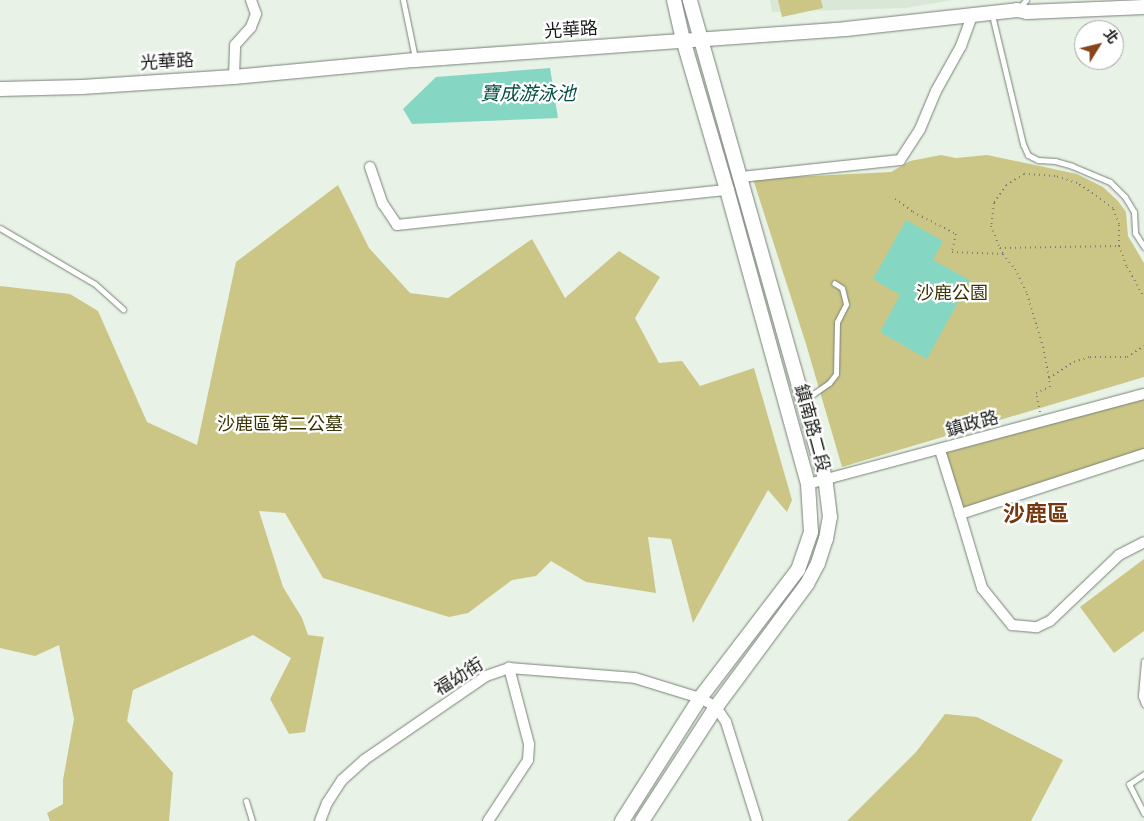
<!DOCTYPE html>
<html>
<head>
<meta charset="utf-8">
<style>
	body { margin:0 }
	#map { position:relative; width:1144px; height:821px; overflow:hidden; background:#e8f2e6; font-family:"Fira Sans Condensed","Noto Sans TC",sans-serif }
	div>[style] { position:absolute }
	.built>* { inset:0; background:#d9e8d6 }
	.green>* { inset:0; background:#cbc686 }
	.water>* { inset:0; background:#85d7c4 }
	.path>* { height:2px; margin-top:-1px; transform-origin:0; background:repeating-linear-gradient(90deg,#798078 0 1px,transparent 0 5px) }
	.roads { filter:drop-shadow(0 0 1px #788177) drop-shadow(0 0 1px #788177) }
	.service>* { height:5px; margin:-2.5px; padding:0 2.5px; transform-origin:2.5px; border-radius:2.5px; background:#fff }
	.minor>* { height:10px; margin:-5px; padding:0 5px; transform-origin:5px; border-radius:5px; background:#fff }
	.tertiary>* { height:14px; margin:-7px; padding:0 7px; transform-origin:7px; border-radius:7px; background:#fff }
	span { translate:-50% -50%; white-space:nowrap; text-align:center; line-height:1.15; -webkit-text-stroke:4.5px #fff; paint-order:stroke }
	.street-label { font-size:18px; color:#181b17 }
	.park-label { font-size:18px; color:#383300 }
	.water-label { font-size:19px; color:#054f43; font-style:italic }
	.district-label { font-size:22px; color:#74370e; font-weight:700 }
	.north { position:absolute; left:1074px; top:20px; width:50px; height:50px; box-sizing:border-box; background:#fff; border:1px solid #a3a4a2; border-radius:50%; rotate:54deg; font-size:14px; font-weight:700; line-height:20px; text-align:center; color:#181b17 }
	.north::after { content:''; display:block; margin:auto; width:18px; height:22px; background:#89441a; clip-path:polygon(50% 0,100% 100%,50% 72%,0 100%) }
</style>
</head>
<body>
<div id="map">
	<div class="built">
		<i style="clip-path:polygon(770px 0,953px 0,906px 8px,772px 12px)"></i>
	</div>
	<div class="green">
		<i style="clip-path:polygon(778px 0,821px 0,823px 8px,782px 17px)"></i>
		<i style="clip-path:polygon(941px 155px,956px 158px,987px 155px,1077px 174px,1103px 187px,1118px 201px,1126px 212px,1128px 236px,1144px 263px,1144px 377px,842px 467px,806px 344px,753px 179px,891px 172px,910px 161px)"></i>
		<i style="clip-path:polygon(338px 185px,369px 248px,410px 293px,448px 298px,532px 239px,565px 298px,619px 251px,660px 277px,635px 318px,659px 363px,682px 361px,700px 386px,754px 368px,792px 500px,787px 512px,768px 490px,693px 623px,671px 539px,648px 537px,656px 593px,586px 582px,551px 561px,536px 576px,512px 580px,468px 613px,449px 617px,323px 578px,285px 513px,259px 511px,283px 587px,302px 618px,308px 635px,324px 637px,305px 732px,289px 734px,270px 699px,291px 658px,253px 635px,133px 690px,127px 721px,173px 773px,169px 821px,50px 821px,47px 813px,63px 804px,63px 780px,74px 719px,59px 645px,35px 656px,0 648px,0 286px,70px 294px,98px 311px,147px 422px,197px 445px,236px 262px)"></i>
		<i style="clip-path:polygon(1144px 397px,1144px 451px,964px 509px,945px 453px)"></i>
		<i style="clip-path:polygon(1144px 559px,1144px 631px,1114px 653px,1080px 607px)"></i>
		<i style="clip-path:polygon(945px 714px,977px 717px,1063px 760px,1031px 821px,847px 821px,916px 752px)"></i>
	</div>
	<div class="water">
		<i style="clip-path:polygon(550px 68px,558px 118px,412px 124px,403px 109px,436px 77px)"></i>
		<i style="clip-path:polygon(906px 220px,943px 241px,933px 260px,970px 280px,927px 359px,880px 332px,900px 295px,873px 279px)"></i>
	</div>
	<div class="path">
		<i style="left:895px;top:199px;width:22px;rotate:36deg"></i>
		<i style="left:913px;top:212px;width:48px;rotate:27.1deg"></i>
		<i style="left:956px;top:234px;width:18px;rotate:103deg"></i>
		<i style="left:952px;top:252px;width:51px;rotate:2.2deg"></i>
		<i style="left:1119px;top:246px;width:22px;rotate:69deg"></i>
		<i style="left:1127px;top:267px;width:35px;rotate:61deg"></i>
		<i style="left:1000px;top:248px;width:119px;rotate:-1deg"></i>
		<i style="left:1119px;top:246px;width:22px;rotate:-90deg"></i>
		<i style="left:1119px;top:224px;width:17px;rotate:-111deg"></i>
		<i style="left:1113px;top:208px;width:20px;rotate:-143deg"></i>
		<i style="left:1097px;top:196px;width:24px;rotate:-147deg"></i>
		<i style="left:1077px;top:183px;width:23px;rotate:-162deg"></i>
		<i style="left:1055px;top:176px;width:31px;rotate:-176deg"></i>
		<i style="left:1024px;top:174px;width:21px;rotate:149deg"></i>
		<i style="left:1006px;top:185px;width:22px;rotate:124deg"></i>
		<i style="left:994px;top:203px;width:23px;rotate:97deg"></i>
		<i style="left:991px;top:226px;width:24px;rotate:68deg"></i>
		<i style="left:1000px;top:248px;width:7px;rotate:63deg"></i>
		<i style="left:1003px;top:254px;width:19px;rotate:51deg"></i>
		<i style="left:1015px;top:269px;width:28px;rotate:64deg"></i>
		<i style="left:1027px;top:294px;width:55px;rotate:73.2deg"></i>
		<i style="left:1043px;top:347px;width:32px;rotate:79deg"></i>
		<i style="left:1040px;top:412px;width:19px;rotate:-102deg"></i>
		<i style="left:1036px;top:393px;width:15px;rotate:-23deg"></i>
		<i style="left:1050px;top:387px;width:9px;rotate:-96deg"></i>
		<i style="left:1049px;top:378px;width:30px;rotate:-33deg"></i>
		<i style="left:1074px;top:362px;width:17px;rotate:-17deg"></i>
		<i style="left:1090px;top:357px;width:37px"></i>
		<i style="left:1127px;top:357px;width:20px;rotate:-33deg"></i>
	</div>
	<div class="roads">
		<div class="service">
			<i style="left:403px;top:0;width:59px;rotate:78.3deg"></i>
			<i style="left:1018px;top:9px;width:12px;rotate:-48deg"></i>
			<i style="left:992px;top:15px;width:133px;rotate:76.5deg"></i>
			<i style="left:1023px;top:144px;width:12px;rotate:66deg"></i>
			<i style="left:1028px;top:155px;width:11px;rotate:27deg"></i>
			<i style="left:1038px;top:160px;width:17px;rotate:3deg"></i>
			<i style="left:1055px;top:161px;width:18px;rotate:16deg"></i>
			<i style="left:1072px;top:166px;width:41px;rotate:22.8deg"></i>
			<i style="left:1110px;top:182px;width:21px;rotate:45deg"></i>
			<i style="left:1125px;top:197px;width:17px;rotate:59deg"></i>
			<i style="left:1134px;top:212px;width:21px;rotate:87deg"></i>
			<i style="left:1135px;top:233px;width:17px;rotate:57deg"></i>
			<i style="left:0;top:228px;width:110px;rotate:30.5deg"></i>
			<i style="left:95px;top:284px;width:38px;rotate:42deg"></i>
			<i style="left:806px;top:399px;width:28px;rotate:-35deg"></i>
			<i style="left:829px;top:383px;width:11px;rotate:-52deg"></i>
			<i style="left:836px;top:374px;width:52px;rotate:-88.9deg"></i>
			<i style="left:837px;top:322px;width:20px;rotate:-63deg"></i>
			<i style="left:846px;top:304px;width:16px;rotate:-104deg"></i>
			<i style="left:842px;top:288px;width:9px;rotate:-148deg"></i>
			<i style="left:1144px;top:661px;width:35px;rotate:95deg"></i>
			<i style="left:1141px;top:696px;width:9px;rotate:69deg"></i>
			<i style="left:1144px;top:774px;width:18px;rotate:146deg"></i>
			<i style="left:1129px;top:784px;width:33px;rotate:63deg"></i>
			<i style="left:246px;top:801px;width:21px;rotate:73deg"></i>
		</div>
		<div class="minor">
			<i style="left:234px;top:77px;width:32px;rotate:-88deg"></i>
			<i style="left:235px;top:45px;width:24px;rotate:-48deg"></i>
			<i style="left:251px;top:27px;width:14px;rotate:-69deg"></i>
			<i style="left:256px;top:14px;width:15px;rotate:-110deg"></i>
			<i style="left:370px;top:167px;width:39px;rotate:71deg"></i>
			<i style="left:383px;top:204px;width:25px;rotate:56deg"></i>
			<i style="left:397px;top:225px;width:332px;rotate:-6.1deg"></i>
			<i style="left:741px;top:177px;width:160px;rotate:-6.1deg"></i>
			<i style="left:900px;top:160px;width:37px;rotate:-57deg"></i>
			<i style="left:920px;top:129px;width:41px;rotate:-67.2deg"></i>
			<i style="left:936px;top:91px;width:51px;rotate:-60.9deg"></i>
			<i style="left:961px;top:46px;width:33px;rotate:-70deg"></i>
			<i style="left:940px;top:450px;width:67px;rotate:72.6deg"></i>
			<i style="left:1144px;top:454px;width:194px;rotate:161.9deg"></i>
			<i style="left:960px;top:514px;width:77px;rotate:73.4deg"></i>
			<i style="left:982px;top:588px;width:48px;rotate:51deg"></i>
			<i style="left:1012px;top:625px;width:25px;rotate:5deg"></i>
			<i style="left:1037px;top:627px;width:14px;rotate:-25deg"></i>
			<i style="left:1050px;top:621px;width:95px;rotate:-43.7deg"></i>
			<i style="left:1119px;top:555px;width:28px;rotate:-27deg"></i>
			<i style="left:808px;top:484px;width:348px;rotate:-15deg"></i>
			<i style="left:320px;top:821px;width:19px;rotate:-69deg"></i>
			<i style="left:327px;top:803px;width:27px;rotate:-57deg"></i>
			<i style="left:342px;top:780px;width:30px;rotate:-42deg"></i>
			<i style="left:364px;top:760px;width:148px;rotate:-34.5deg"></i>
			<i style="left:486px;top:676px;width:24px;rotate:-19deg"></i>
			<i style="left:509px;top:668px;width:126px;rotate:4.5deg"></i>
			<i style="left:635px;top:678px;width:68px;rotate:17.1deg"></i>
			<i style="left:700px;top:698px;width:18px;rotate:29deg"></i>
			<i style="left:716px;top:707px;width:18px;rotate:56deg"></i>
			<i style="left:726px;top:722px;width:104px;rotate:72.6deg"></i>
			<i style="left:488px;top:821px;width:73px;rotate:-56.7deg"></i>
			<i style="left:528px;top:760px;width:16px;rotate:-86deg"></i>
			<i style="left:529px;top:744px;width:79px;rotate:-104.7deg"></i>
		</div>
		<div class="tertiary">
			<i style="left:0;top:89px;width:82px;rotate:-1.4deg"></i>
			<i style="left:82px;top:87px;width:152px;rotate:-3.8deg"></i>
			<i style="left:234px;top:77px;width:182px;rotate:-5.4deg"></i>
			<i style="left:415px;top:60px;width:432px;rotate:-4.1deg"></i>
			<i style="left:846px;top:29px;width:172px;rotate:-6.3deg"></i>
			<i style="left:1017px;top:10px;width:10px;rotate:11deg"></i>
			<i style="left:1027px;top:12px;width:117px;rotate:-2.4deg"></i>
			<i style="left:622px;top:821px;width:146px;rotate:-57.6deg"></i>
			<i style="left:700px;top:698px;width:161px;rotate:-52.6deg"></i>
			<i style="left:798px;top:570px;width:40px;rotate:-71.1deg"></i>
			<i style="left:811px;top:532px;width:48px;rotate:-93.6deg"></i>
			<i style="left:808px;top:484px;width:305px;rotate:-105.4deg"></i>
			<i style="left:727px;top:190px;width:156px;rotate:-106.3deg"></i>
			<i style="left:683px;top:40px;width:41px;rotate:-102.7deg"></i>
			<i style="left:642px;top:821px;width:136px;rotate:-57deg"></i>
			<i style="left:716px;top:707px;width:153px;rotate:-53.5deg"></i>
			<i style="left:807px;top:584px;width:24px;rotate:-62deg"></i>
			<i style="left:818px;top:563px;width:25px;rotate:-72deg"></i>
			<i style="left:826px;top:539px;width:22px;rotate:-80deg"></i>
			<i style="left:830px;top:517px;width:39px;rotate:-97deg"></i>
			<i style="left:825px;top:478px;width:497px;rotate:-105.8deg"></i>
		</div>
	</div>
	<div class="street-label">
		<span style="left:571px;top:30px;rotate:-4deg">光華路</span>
		<span style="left:167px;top:62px;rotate:-4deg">光華路</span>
		<span style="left:972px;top:424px;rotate:-15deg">鎮政路</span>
		<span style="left:812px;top:428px;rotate:75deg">鎮南路二段</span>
		<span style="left:459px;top:677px;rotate:-32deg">福幼街</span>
	</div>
	<div class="park-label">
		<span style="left:952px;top:293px">沙鹿公園</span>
		<span style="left:280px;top:424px">沙鹿區第二公墓</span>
	</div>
	<div class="water-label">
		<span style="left:528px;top:94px">寶成游泳池</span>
	</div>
	<div class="district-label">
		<span style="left:1036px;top:514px">沙鹿區</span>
	</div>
	<div class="north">北</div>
</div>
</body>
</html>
